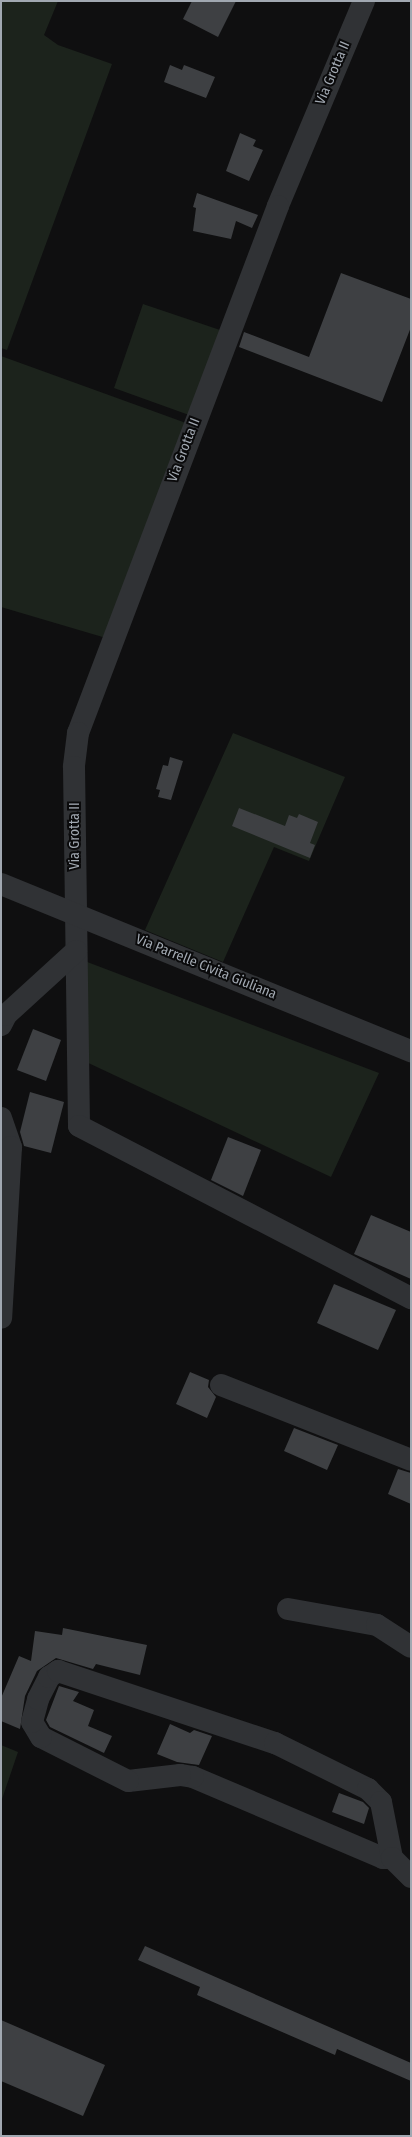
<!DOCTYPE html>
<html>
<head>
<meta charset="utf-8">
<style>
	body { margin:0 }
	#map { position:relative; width:412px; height:2137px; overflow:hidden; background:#0f0f10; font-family:"Fira Sans Condensed",sans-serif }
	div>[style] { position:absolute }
	.green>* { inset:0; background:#1c231c }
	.building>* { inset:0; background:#3e4043 }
	.minor>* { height:22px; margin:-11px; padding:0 11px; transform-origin:11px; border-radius:11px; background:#303235 }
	span { translate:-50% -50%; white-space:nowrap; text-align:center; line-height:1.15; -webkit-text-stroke:4px #0a0a0b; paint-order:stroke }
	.street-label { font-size:14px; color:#a1a8b1 }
	.frame { position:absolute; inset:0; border:2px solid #a1a8b1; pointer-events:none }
</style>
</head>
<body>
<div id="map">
	<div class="green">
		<i style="clip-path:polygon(1px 1px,58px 1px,44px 35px,58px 45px,112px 64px,7px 350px,1px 348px)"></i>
		<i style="clip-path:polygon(143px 304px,223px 331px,189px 415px,114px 388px)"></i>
		<i style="clip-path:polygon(1px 356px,186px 423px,106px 638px,1px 607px)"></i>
		<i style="clip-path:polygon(233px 733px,345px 777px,309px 861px,274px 847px,223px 962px,145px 930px)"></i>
		<i style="clip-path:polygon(82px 960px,379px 1073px,331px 1177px,82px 1060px)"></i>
		<i style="clip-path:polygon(1px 1745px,18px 1752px,1px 1802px)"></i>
	</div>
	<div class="building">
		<i style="clip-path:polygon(192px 1px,236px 1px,218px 37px,183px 19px)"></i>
		<i style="clip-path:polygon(170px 65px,182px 70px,184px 65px,215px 77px,206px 98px,164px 82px)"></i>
		<i style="clip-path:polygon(240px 133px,256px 140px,253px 146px,263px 150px,249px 181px,226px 171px)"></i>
		<i style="clip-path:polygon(197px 193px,258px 215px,252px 228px,236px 221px,231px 239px,193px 231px,196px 208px,193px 207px)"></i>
		<i style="clip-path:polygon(341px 273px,411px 299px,411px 327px,382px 402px,239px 347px,244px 332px,309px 357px)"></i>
		<i style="clip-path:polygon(170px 757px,183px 761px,171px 800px,158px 797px,160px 790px,156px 789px,163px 765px,168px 766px)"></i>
		<i style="clip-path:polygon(239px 808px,285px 826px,289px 815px,297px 818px,299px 814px,318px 822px,310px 843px,315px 845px,310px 858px,232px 826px)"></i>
		<i style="clip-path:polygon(33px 1029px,61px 1040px,46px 1081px,17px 1070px)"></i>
		<i style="clip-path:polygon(30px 1092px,64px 1102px,51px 1153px,24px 1146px,20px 1132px)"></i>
		<i style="clip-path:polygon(228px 1137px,261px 1150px,243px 1196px,211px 1180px)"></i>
		<i style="clip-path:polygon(371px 1215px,411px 1232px,411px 1279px,354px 1254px)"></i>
		<i style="clip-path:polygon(334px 1284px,396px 1310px,378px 1350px,317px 1323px)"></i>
		<i style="clip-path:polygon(190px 1372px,209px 1380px,208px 1387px,216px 1397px,207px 1418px,176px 1404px)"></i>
		<i style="clip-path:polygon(294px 1428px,338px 1445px,327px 1470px,284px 1451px)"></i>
		<i style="clip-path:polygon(398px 1469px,411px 1473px,411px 1504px,388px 1494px)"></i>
		<i style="clip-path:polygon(63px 1628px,147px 1645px,140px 1675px,96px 1664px,93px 1669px,56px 1658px,37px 1671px,25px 1696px,20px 1729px,1px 1721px,1px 1698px,19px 1656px,31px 1661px,35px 1631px,62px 1635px)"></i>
		<i style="clip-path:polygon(59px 1686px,79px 1692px,73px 1701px,94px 1710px,88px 1726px,112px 1736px,104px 1753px,50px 1727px,46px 1720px)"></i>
		<i style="clip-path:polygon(170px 1724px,190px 1733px,194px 1730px,212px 1736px,199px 1765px,177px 1762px,157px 1754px)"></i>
		<i style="clip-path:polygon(339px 1793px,363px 1802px,369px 1808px,364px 1824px,332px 1812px)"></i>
		<i style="clip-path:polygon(145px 1946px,411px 2063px,411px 2081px,337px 2049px,335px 2055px,197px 1995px,200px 1987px,138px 1960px)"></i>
		<i style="clip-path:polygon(1px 2020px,105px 2065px,83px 2116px,1px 2081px)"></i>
	</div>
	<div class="minor">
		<i style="left:364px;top:1px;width:222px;rotate:112.8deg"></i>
		<i style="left:278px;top:206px;width:564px;rotate:110.78deg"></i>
		<i style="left:78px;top:733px;width:34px;rotate:97deg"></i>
		<i style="left:74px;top:767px;width:359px;rotate:89.2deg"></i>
		<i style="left:79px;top:1126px;width:374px;rotate:27.4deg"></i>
		<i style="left:1px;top:884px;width:443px;rotate:22.2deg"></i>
		<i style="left:1px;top:1025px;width:11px;rotate:-63deg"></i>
		<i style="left:6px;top:1015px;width:95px;rotate:-42.4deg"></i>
		<i style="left:1px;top:1118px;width:31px;rotate:71deg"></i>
		<i style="left:11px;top:1147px;width:171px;rotate:93.3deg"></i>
		<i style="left:221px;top:1385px;width:204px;rotate:21.5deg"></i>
		<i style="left:288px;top:1609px;width:90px;rotate:10.2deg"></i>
		<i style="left:377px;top:1625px;width:40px;rotate:32.9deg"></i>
		<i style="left:392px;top:1858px;width:9px;rotate:180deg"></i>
		<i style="left:383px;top:1858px;width:207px;rotate:-156.9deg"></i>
		<i style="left:193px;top:1777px;width:13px;rotate:-171deg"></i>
		<i style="left:180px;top:1775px;width:52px;rotate:173.4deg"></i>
		<i style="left:128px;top:1781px;width:97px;rotate:-153.2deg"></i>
		<i style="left:41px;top:1737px;width:17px;rotate:-121deg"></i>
		<i style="left:32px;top:1722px;width:24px;rotate:-75deg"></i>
		<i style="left:38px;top:1699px;width:25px;rotate:-63deg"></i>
		<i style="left:49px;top:1677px;width:11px;rotate:-34deg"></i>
		<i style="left:58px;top:1671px;width:229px;rotate:18.4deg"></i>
		<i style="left:275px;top:1743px;width:104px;rotate:26.3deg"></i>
		<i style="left:368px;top:1789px;width:18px;rotate:45deg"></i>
		<i style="left:381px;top:1802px;width:57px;rotate:78.9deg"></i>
		<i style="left:392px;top:1858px;width:27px;rotate:45deg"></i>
	</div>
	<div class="street-label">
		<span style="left:333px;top:73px;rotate:-67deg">Via Grotta II</span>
		<span style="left:184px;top:450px;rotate:-69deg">Via Grotta II</span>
		<span style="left:75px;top:836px;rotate:-90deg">Via Grotta II</span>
		<span style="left:206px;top:967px;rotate:22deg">Via Parrelle Civita Giuliana</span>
	</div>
	<div class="frame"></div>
</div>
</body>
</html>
